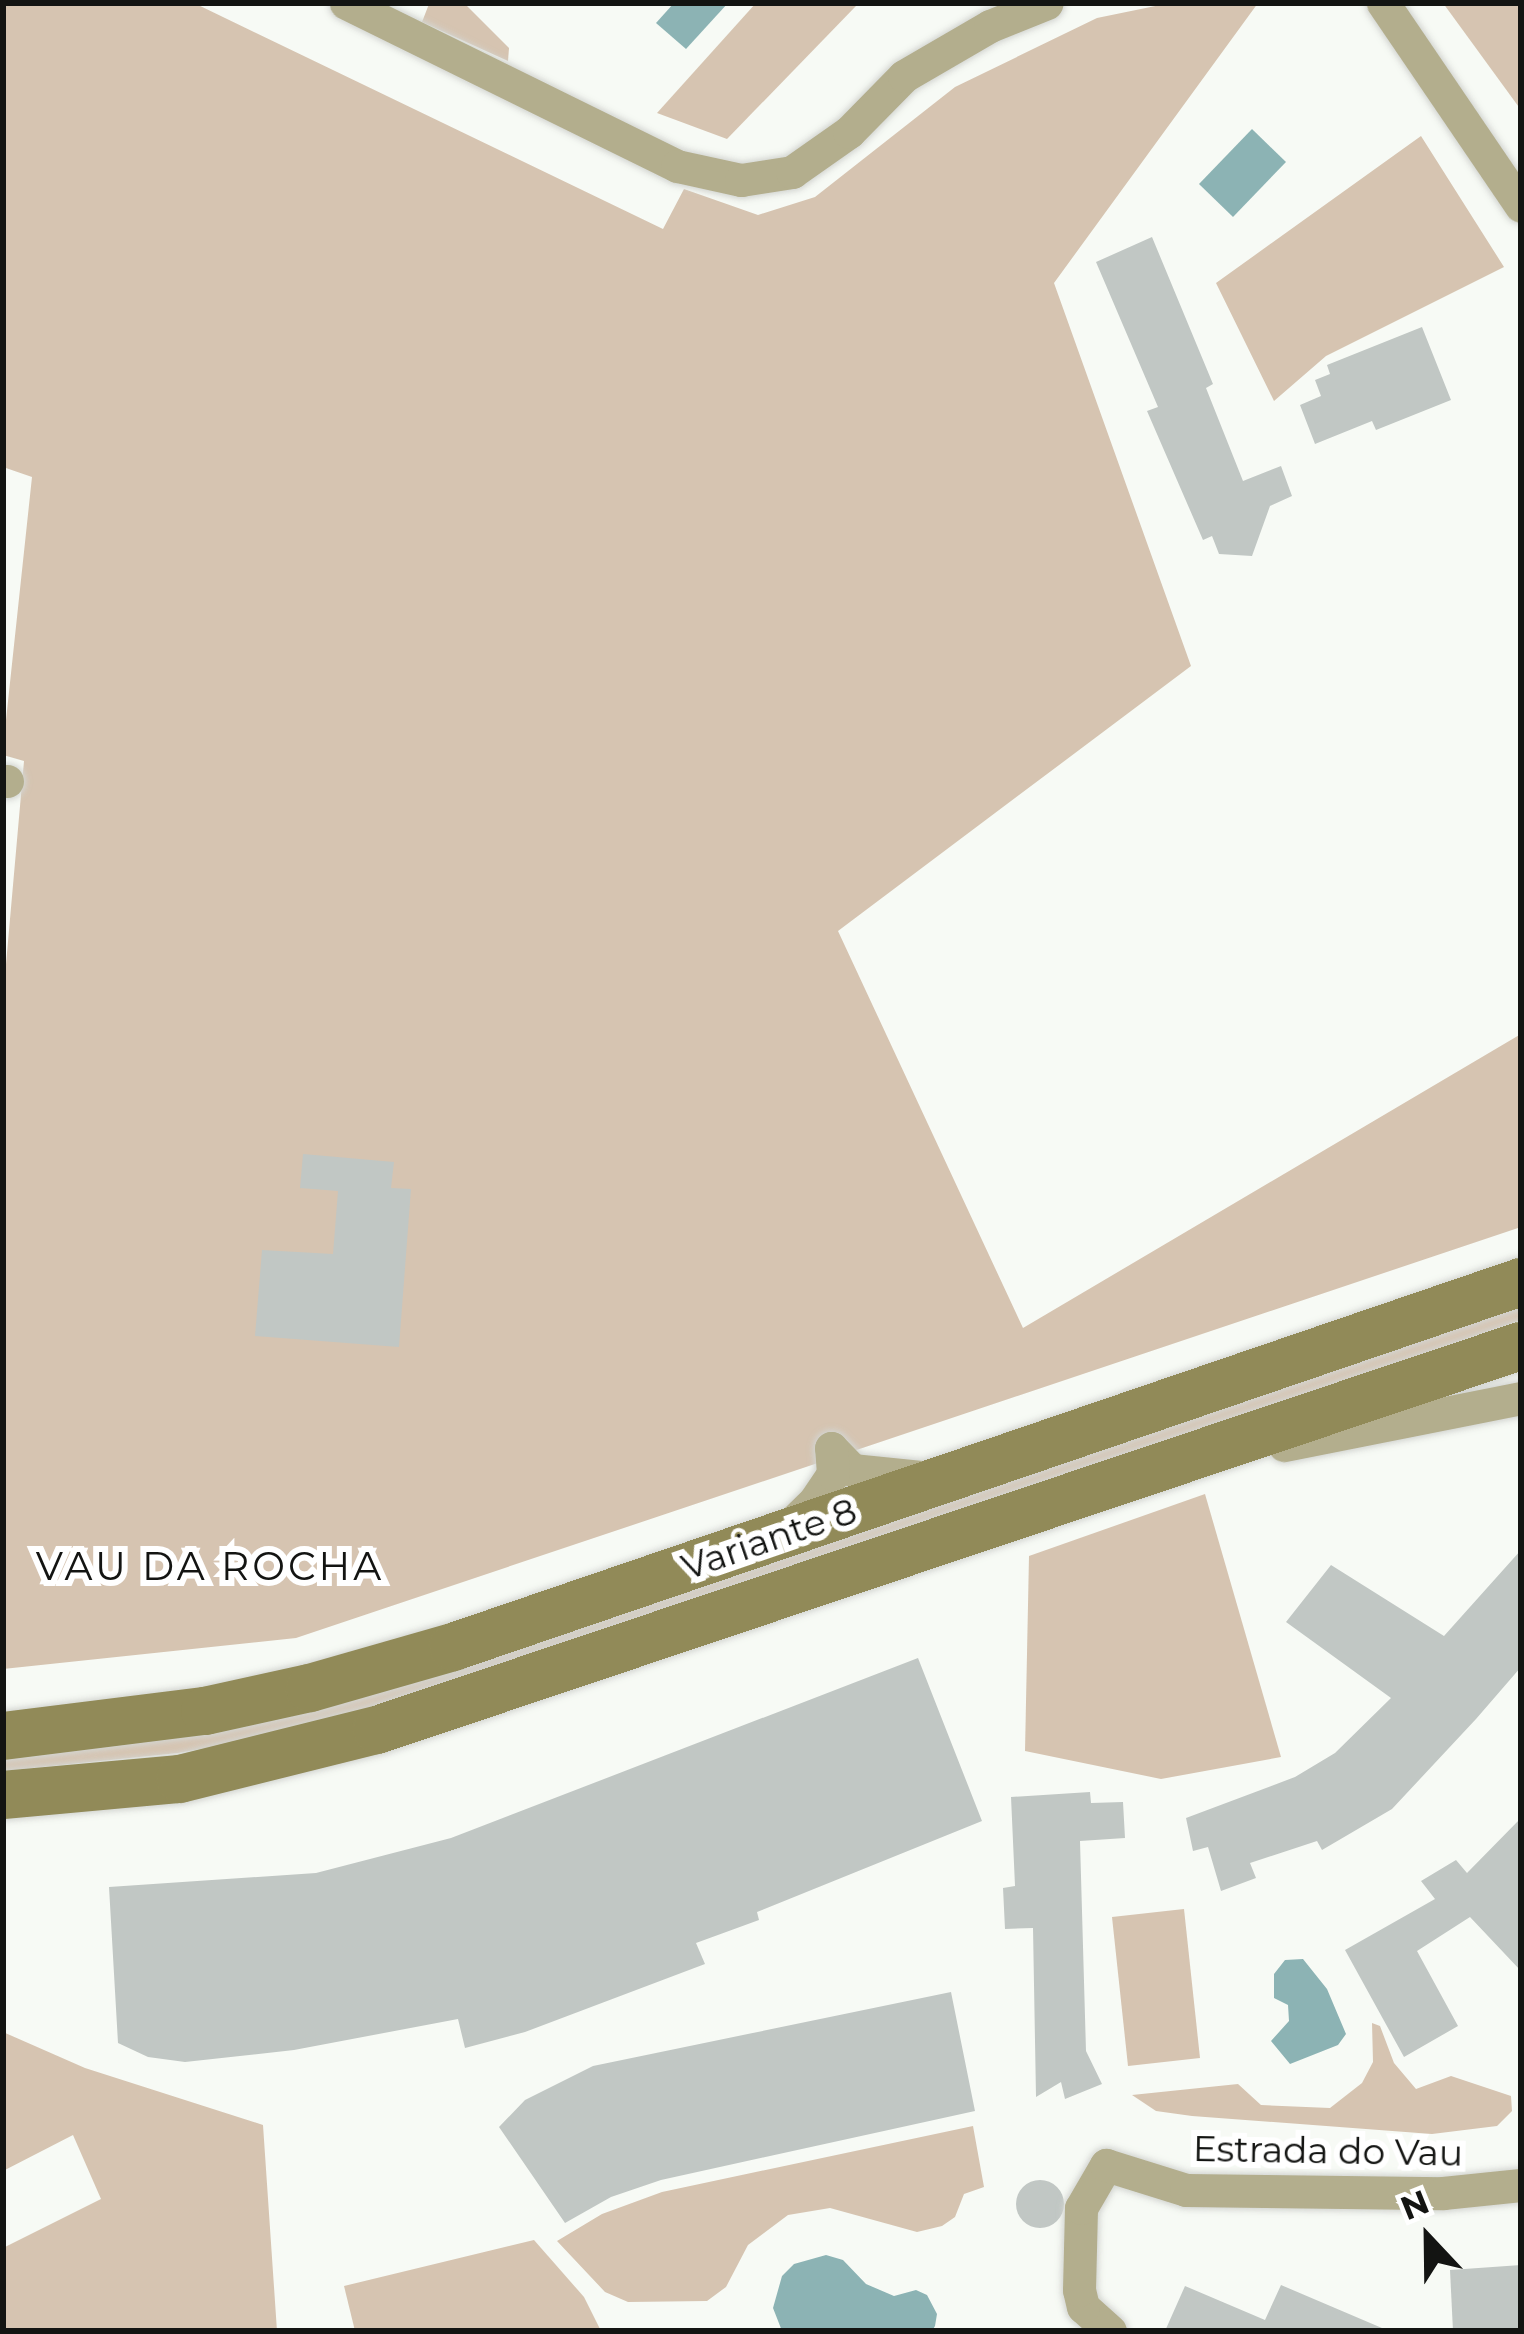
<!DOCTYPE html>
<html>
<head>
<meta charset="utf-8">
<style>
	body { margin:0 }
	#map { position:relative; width:1524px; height:2334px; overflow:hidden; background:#f7faf5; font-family:Montserrat,sans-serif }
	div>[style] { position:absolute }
	.green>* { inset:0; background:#d6c4b1 }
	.water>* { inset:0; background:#8cb3b4 }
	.building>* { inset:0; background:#c1c7c4 }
	.round { border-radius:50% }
	.roads { filter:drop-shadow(0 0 3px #d3d5d1) drop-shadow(0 0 3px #d3d5d1) }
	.street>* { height:33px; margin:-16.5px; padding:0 16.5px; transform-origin:16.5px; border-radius:16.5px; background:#b3ae8d }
	.secondary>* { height:48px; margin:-24px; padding:0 24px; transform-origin:24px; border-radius:24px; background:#918a58 }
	span { translate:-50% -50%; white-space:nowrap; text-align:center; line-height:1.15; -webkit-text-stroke:12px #fff; paint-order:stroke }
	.street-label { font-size:36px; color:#131412 }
	.neighbourhood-label { font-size:39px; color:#131412; letter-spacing:3px }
	.frame { position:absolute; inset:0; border:6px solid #131412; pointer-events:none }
	.north { position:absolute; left:1368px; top:2178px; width:120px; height:120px; -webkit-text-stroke:9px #fff; paint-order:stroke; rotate:338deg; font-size:33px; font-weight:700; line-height:48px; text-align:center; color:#131412 }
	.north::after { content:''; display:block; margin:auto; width:42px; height:54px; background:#131412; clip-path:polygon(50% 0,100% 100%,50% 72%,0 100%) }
</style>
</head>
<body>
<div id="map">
	<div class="green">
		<i style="clip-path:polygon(3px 3px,194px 3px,663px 229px,684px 189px,758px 215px,815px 197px,955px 87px,1097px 18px,1170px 3px,1258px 3px,1054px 283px,1191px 666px,838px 931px,1023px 1328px,1521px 1034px,1521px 1227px,296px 1638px,3px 1669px,3px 998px,24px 761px,3px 755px,3px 748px,32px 477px,3px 467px)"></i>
		<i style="clip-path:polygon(464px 3px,509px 48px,508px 61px,422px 22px,429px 4px)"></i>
		<i style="clip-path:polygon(756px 3px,856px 6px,727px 139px,657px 113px)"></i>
		<i style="clip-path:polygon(1443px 3px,1521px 3px,1521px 110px)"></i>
		<i style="clip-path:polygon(1421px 136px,1504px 267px,1326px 356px,1274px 401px,1216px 283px)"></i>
		<i style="clip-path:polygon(1521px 1304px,1521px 1320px,477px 1678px,286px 1734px,178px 1753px,3px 1771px,3px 1753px,58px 1751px)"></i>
		<i style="clip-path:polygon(1205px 1494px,1281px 1757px,1161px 1779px,1025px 1751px,1029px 1556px)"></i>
		<i style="clip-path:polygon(1184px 1909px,1200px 2058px,1128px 2066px,1112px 1917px)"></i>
		<i style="clip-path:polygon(1372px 2023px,1380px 2026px,1394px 2063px,1416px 2089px,1451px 2076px,1511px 2096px,1512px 2111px,1497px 2126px,1432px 2134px,1192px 2116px,1156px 2111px,1132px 2095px,1238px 2084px,1261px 2105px,1330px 2108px,1362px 2083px,1373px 2062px)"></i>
		<i style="clip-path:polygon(3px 2032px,85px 2068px,263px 2125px,277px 2331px,3px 2331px,3px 2248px,101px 2199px,73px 2135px,3px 2171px)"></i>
		<i style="clip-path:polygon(973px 2126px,984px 2187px,964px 2194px,955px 2217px,942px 2226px,917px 2232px,830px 2208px,788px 2215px,748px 2245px,726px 2287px,707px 2301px,628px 2302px,605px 2292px,557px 2241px,602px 2214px,662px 2192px)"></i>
		<i style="clip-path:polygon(534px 2240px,584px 2297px,601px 2331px,355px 2331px,344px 2286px)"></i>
	</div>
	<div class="water">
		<i style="clip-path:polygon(674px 3px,728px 3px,686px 49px,656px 23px)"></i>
		<i style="clip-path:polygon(1252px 129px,1286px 162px,1233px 217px,1199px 184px)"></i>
		<i style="clip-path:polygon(1303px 1959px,1327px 1989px,1346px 2034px,1338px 2045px,1290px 2064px,1271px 2041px,1289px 2021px,1288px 2005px,1274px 1998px,1274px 1974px,1285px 1960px)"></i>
		<i style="clip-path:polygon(826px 2255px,843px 2260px,866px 2284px,894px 2296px,916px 2290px,927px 2295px,937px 2314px,935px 2326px,932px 2331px,782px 2331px,773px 2308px,782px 2276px,794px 2264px)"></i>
	</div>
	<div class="building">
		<i style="clip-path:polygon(1152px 237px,1213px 384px,1206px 388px,1243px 481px,1281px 466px,1292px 496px,1270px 506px,1252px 556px,1219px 554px,1212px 536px,1203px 540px,1147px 411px,1158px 407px,1096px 262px)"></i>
		<i style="clip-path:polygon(1422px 327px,1451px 400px,1376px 430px,1372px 421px,1315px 444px,1300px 405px,1321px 396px,1315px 380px,1330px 374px,1327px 365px)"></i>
		<i style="clip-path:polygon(303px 1154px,394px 1162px,391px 1188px,411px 1189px,399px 1347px,255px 1336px,262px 1250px,333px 1254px,338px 1191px,300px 1188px)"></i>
		<i style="clip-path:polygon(1521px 1550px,1521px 1667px,1476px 1719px,1392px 1809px,1322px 1850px,1317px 1841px,1250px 1863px,1256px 1878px,1221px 1891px,1208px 1847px,1193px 1851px,1186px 1818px,1295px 1777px,1335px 1753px,1391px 1698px,1286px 1622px,1331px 1565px,1444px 1636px)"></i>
		<i style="clip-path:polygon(918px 1658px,982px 1821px,757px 1912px,759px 1920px,696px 1943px,705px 1964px,525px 2032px,465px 2048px,458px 2019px,294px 2050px,185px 2062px,148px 2057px,118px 2043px,109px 1887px,316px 1873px,451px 1838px)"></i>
		<i style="clip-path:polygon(1090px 1792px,1091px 1803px,1123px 1802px,1125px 1838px,1080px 1841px,1086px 2051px,1102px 2084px,1065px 2099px,1061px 2082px,1036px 2097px,1033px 1928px,1005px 1929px,1003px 1888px,1015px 1886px,1011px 1797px)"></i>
		<i style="clip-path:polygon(1521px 1818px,1521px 1971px,1470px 1917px,1417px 1951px,1458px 2026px,1404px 2057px,1345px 1950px,1435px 1899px,1421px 1881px,1456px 1860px,1467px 1873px)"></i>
		<i style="clip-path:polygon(951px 1992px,975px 2111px,661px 2180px,611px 2197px,565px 2223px,499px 2127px,525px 2100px,593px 2066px)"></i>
		<i class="round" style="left:1016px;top:2180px;width:48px;height:48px"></i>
		<i style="clip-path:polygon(1521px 2265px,1521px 2331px,1453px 2331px,1450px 2270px)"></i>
		<i style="clip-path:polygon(1281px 2285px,1389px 2331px,1165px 2331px,1185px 2286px,1265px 2320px)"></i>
	</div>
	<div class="roads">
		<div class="street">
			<i style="left:346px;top:3px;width:369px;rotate:26.2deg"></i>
			<i style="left:677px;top:166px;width:66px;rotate:12.3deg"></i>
			<i style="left:741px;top:180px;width:52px;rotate:-8.9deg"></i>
			<i style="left:792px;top:172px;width:70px;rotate:-35.1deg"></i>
			<i style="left:849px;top:132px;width:78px;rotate:-45.5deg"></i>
			<i style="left:904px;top:76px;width:99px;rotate:-30.2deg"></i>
			<i style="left:990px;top:26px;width:61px;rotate:-22deg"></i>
			<i style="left:1383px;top:3px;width:245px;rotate:55.8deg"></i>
			<i style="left:3px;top:781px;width:4px"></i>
			<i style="left:1284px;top:1445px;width:242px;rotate:-11.2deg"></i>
			<i style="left:831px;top:1448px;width:30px;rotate:46deg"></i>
			<i style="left:852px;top:1470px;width:69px;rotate:5.8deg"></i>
			<i style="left:789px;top:1526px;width:35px;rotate:-44deg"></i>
			<i style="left:814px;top:1502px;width:34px;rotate:-56deg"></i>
			<i style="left:833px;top:1474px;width:26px;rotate:-94deg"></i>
			<i style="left:1110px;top:2331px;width:36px;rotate:-138deg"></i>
			<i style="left:1083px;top:2307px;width:17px;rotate:-103deg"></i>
			<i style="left:1079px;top:2290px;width:82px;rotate:-88.6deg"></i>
			<i style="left:1081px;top:2208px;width:50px;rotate:-59.8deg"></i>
			<i style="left:1106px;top:2165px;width:84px;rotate:17.4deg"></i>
			<i style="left:1186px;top:2190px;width:257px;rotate:0.7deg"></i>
			<i style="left:1443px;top:2193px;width:78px;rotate:-5.9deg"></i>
		</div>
		<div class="secondary">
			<i style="left:3px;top:1736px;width:204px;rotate:-7.1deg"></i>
			<i style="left:205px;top:1711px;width:107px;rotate:-12.4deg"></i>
			<i style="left:310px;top:1688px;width:149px;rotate:-16deg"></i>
			<i style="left:453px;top:1647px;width:1129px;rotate:-18.87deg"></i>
			<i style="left:3px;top:1795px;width:178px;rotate:-5.2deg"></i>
			<i style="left:180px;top:1779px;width:203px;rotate:-14deg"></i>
			<i style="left:377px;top:1730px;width:1207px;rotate:-18.56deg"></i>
		</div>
	</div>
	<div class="street-label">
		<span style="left:769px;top:1539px;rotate:-19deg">Variante 8</span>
		<span style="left:1328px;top:2151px;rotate:1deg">Estrada do Vau</span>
	</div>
	<div class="neighbourhood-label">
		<span style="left:210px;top:1566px">VAU DA ROCHA</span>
	</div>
	<div class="frame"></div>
	<div class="north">N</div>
</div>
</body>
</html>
